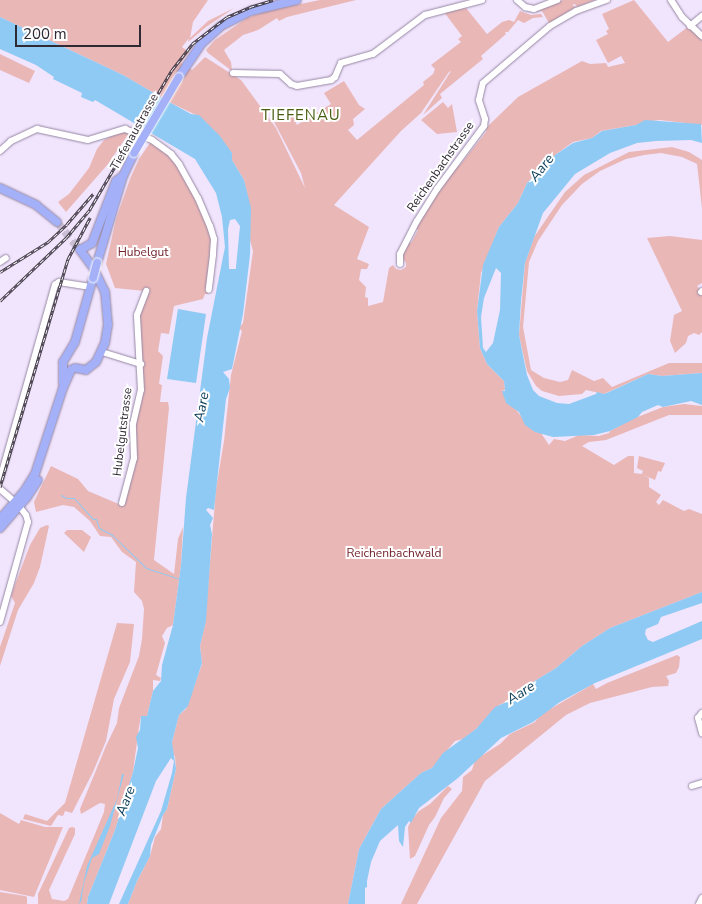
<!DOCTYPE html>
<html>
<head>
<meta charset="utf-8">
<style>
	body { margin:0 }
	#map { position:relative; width:702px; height:904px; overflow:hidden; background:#f1e4fd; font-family:"Nunito Sans",sans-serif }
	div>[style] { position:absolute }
	.green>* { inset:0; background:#eab7b7 }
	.water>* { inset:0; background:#8ecaf3 }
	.pier>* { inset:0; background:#f1e4fd }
	.stream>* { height:1px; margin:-0.5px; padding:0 0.5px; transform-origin:0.5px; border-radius:0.5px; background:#8ecaf3 }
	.major-tunnel>* { height:8px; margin-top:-4px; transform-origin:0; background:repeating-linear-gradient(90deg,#cabfd5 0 8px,transparent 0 12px) }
	.roads { filter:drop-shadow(0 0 1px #9587a3) drop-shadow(0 0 1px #9587a3) }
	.minor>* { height:6px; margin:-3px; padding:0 3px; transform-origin:3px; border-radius:3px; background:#fff }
	.major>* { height:8px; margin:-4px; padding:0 4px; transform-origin:4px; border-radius:4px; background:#a4b0f7 }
	.rail>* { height:3px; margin-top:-1.5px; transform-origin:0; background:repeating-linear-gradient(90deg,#fff 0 4px,#433c48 0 8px); box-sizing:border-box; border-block:1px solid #433c48 }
	.bridges { filter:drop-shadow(0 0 1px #fff) drop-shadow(0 0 1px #fff) }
	.major-bridge>* { height:8px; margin:-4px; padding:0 4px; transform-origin:4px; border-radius:4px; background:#a4b0f7 }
	span { translate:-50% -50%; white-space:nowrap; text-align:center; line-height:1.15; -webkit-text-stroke:4px #fff; paint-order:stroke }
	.street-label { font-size:12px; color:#2f2934 }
	.park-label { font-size:12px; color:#711f28 }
	.water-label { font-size:14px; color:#11415c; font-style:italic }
	.quarter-label { font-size:15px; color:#495c11; letter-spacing:1px }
	.scale { position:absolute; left:15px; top:25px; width:126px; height:22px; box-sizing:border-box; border:2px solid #2f2934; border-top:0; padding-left:6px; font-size:15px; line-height:18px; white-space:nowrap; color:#2f2934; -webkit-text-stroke:4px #fff; paint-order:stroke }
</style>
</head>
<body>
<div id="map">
	<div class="green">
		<i style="clip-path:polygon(0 0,208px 0,193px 22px,190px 38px,208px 21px,234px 8px,206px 27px,188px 42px,189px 38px,182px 47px,189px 52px,181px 63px,192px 70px,205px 57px,241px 80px,276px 128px,305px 188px,301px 173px,273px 120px,292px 114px,297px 125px,331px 104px,324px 93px,344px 81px,359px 105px,365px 109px,353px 119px,354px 125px,348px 130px,357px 140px,424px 85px,423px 82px,433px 74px,435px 69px,431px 65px,461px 42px,458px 39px,462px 36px,444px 12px,466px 8px,487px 34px,502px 22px,509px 20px,514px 22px,520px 11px,531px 15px,541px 14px,543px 17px,533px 18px,524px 23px,518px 20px,508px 32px,505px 32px,506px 34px,481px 56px,483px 59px,440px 94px,442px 98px,423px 115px,451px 71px,449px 72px,421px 113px,401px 131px,334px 205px,369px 227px,357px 259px,369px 264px,367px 269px,361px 269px,359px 280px,366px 287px,365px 297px,368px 298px,368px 306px,383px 302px,389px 268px,393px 265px,396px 269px,401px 270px,406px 267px,406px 263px,402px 257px,408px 242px,411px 243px,418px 230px,415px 228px,426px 210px,458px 165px,459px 166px,486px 132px,487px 127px,518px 97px,582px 61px,590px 64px,606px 63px,608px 67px,625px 63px,621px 56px,608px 63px,596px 40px,608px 34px,606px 31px,609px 29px,602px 14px,634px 0,668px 42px,689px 26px,702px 38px,702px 125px,660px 120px,643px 122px,636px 125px,601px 131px,592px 138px,573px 142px,555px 155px,527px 183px,518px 203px,499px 227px,481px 273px,477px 311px,480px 348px,487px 364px,504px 381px,505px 390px,502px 391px,524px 420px,535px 432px,541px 433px,549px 445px,554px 439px,565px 441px,579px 435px,599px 436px,609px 433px,610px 431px,630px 420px,663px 407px,684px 404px,702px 406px,702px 415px,669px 415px,606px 440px,589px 442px,582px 446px,614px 465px,628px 456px,634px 456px,634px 473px,642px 474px,643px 471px,637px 468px,639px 456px,665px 463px,661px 472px,658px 471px,655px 480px,643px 475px,649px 478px,649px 487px,661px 495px,656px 502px,659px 505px,663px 500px,684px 511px,689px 509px,702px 514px,702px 592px,610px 628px,582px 646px,556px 668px,525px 687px,509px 701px,499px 705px,476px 729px,463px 739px,455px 741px,432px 768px,421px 773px,381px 809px,359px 849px,348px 904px,128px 904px,137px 881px,150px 856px,155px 837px,161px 829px,163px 815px,167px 809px,176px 769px,175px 757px,171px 747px,172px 742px,179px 715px,186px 709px,202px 664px,200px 646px,205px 624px,216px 489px,224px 441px,231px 375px,242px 331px,239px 328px,243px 323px,253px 251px,250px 240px,248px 198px,244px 180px,232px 160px,232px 153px,200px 117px,171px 103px,123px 75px,0 17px)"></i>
		<i style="clip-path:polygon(320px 0,356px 0,287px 17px,279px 21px,277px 18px,258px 30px,243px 35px,224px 50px,231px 62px,232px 71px,208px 53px,206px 50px,215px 40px,247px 18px,266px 11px)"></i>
		<i style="clip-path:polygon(563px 0,595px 0,577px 7px,575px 4px,572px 5px,576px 7px,549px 23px,542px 11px,532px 12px,524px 10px,537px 10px)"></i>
		<i style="clip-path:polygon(0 54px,35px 71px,29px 83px,0 70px)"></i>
		<i style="clip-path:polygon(443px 102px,448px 108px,452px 104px,457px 132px,437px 134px,421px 120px)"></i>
		<i style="clip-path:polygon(118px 133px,129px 133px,108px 164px,66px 212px,58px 202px,69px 194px,89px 168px,97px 149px,104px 140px)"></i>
		<i style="clip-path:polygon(152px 140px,173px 156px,210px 226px,213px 255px,208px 294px,205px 294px,203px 299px,174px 306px,169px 334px,161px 333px,158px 351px,163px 356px,159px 384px,162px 385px,160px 402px,168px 402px,169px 408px,154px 560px,174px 574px,178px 539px,183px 527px,181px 565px,173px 625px,167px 628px,162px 636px,165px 643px,156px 675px,161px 678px,160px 681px,153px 680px,153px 691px,147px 716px,141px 716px,139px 727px,133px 772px,115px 830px,88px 897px,87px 904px,38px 904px,38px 894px,69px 828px,72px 827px,75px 828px,75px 834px,49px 890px,52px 899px,64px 901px,68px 899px,104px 812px,105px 804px,100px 803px,81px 814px,80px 809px,106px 746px,117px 723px,119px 708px,139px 656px,142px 639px,144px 609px,142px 601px,134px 592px,136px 562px,122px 552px,111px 537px,100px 536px,90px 521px,74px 507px,63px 505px,36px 512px,34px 502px,51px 466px,78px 479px,88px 491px,121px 505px,134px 458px,133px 435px,139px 400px,137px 315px,145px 291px,115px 288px,106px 264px,116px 219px,130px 179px,139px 159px)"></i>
		<i style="clip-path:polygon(672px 147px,689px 152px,702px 160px,702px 208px,697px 164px,682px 157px,661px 153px,644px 155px,626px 159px,600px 171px,582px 184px,562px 205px,538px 241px,529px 262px,523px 327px,531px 370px,544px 378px,560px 382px,568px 380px,572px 370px,594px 381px,603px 378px,612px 387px,669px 363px,702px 363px,702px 373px,662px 376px,648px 374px,604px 394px,586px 390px,582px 394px,559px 396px,542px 391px,536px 386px,527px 371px,519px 335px,525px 263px,534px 237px,565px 192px,584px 175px,629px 152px)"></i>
		<i style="clip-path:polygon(670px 236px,702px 240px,702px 283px,697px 286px,702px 293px,702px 332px,699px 335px,694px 333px,688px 336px,686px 343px,675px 353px,670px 341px,674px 315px,682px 311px,647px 238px)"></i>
		<i style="clip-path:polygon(47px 525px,49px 526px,40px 567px,34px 583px,18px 610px,0 666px,0 647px,15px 603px,11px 596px,14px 587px,30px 545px,40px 528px)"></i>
		<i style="clip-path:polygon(67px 530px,82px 530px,91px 537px,84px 552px,64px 533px)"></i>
		<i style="clip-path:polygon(117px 623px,134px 624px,130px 662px,114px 699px,106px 741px,93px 772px,72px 813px,65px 811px,63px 816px,58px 815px,51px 826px,23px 819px,25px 814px,47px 821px,65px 803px)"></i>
		<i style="clip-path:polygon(677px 655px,680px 657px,679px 667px,676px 673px,666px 676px,669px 681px,668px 686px,652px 687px,590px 703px,566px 715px,485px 781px,417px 904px,401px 904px,441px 818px,462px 791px,463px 777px,472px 770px,475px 760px,500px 744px,510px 734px,535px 722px,540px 715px,593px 684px,596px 689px,607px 683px)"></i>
		<i style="clip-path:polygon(448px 786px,452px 789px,444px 798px,435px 817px,429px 825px,415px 856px,410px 859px,408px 827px,412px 819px,419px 811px,430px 804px)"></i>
		<i style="clip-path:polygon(0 813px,19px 824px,21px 820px,45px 827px,63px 827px,34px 897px,0 890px)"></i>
		<i style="clip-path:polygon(0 892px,25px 896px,27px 897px,27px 904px,0 904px)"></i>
	</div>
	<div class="water">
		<i style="clip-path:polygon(evenodd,0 17px,123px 75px,171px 103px,191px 114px,199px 115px,220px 136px,232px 153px,232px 160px,244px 180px,251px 208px,250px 255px,243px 314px,232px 369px,223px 372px,229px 379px,230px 388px,226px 399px,214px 510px,208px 508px,206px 510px,213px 518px,210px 525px,212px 534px,206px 621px,200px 646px,202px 663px,188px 706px,179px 715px,172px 742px,176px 769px,167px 809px,163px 815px,151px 845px,150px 856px,137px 881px,128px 904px,119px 904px,161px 811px,172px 773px,174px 761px,171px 758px,156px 781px,109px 904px,87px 904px,88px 897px,115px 830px,133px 772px,138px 748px,136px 737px,140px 730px,141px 716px,147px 716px,153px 691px,161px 681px,162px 665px,173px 625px,181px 565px,186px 498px,207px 338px,225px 247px,222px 217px,216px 193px,195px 159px,95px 100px,93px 102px,81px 97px,82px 93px,53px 79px,54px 77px,36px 65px,0 49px,0 17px,235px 219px,240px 226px,236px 267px,236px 269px,229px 269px,228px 229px,230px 220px,235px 219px)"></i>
		<i style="clip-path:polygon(evenodd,645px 120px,701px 124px,702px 143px,691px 140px,656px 141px,637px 143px,610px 153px,575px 174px,543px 213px,525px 263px,521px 301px,519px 335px,527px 375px,533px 390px,539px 396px,557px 403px,569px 404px,596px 394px,597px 392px,604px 394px,609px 392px,648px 374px,662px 376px,702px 373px,702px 405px,691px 401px,663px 407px,658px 405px,642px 412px,638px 417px,610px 431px,594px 435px,553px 437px,535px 432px,525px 425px,519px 412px,506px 403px,502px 391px,505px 391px,504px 381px,487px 364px,480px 348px,477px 311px,483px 265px,499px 227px,518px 203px,527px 183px,555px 155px,573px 143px,592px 138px,602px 131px,636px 125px,645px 120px,496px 268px,501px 273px,500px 310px,493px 343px,486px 352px,483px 348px,481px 317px,484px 298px,496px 268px)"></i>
		<i style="clip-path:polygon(178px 309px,206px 314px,196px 383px,167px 379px)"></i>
		<i style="clip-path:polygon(702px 592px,702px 603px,661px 617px,658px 624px,646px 629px,645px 634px,648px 640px,653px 642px,702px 621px,702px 639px,595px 683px,560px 702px,533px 722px,501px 738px,458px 778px,419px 808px,411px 823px,409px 821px,405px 827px,403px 847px,399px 841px,398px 825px,380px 841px,371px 862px,367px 881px,367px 887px,365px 888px,365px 904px,348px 904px,359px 849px,381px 809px,421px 773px,432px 768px,443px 753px,476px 729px,495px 707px,509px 701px,525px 687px,556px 668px,582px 646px,610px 628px)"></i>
		<i style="clip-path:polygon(122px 774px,124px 774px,110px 826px,99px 854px,92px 858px,84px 883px,81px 902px,79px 904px,87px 866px,117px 799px)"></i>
	</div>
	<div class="pier">
		<i style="clip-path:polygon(154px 91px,161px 94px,141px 130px,134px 125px)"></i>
	</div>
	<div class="stream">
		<i style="left:61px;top:495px;width:6px;rotate:31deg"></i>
		<i style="left:66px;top:498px;width:8px"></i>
		<i style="left:74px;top:498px;width:28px;rotate:48deg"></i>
		<i style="left:93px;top:519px;width:3px"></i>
		<i style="left:96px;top:519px;width:9px;rotate:72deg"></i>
		<i style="left:99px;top:528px;width:15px;rotate:28deg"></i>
		<i style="left:112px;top:535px;width:47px;rotate:44.1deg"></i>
		<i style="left:146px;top:568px;width:36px;rotate:18deg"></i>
	</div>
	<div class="major-tunnel">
		<i style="left:57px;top:222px;width:36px;rotate:51deg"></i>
	</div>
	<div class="roads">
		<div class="minor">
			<i style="left:517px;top:0;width:11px;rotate:41deg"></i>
			<i style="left:525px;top:7px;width:9px;rotate:13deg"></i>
			<i style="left:534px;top:9px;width:25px;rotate:-21deg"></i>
			<i style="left:671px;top:0;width:20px;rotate:57deg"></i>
			<i style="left:682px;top:17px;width:28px;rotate:44deg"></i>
			<i style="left:690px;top:26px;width:16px;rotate:-40deg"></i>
			<i style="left:233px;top:73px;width:47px;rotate:1.2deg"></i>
			<i style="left:280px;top:74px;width:15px;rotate:42deg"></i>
			<i style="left:291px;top:84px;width:6px;rotate:18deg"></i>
			<i style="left:297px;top:86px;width:35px;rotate:-10deg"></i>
			<i style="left:331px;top:80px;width:5px;rotate:-37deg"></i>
			<i style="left:335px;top:77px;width:15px;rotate:-67deg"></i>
			<i style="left:341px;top:63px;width:33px;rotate:-16deg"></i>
			<i style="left:373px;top:54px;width:65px;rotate:-36.9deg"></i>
			<i style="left:425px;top:15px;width:59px;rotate:-14.7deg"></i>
			<i style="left:0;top:151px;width:15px;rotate:-42deg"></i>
			<i style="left:11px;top:141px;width:29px;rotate:-25deg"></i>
			<i style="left:37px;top:129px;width:52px;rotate:12.2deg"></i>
			<i style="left:88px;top:140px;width:39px;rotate:-17deg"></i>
			<i style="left:125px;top:129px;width:29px;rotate:22deg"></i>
			<i style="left:152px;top:140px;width:24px;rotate:36deg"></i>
			<i style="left:171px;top:154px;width:13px;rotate:51deg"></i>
			<i style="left:179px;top:164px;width:39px;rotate:61deg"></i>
			<i style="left:198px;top:198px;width:30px;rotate:67deg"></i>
			<i style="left:210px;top:226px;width:14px;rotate:73deg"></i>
			<i style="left:214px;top:239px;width:16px;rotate:94deg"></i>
			<i style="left:213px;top:255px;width:35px;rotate:97deg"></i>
			<i style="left:0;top:262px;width:7px;rotate:-34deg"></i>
			<i style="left:400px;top:264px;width:10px;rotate:-90deg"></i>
			<i style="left:400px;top:254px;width:37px;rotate:-63deg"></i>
			<i style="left:417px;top:221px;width:38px;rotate:-58deg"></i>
			<i style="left:437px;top:189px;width:79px;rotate:-53.3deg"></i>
			<i style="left:484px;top:126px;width:7px;rotate:-82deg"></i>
			<i style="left:485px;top:119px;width:20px;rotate:-108deg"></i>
			<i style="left:479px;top:100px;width:17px;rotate:-77deg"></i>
			<i style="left:483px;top:83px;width:88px;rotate:-40.4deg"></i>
			<i style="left:550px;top:26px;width:30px;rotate:-30deg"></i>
			<i style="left:576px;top:11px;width:33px;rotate:-20deg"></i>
			<i style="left:701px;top:292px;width:1px;rotate:-45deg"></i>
			<i style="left:102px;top:352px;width:41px;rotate:17.1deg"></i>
			<i style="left:0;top:479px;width:202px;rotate:-74.2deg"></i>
			<i style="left:55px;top:285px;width:5px;rotate:-37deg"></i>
			<i style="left:59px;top:282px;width:32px;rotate:9deg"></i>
			<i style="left:0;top:489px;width:20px;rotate:41deg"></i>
			<i style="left:122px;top:503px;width:47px;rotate:-75.1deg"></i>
			<i style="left:134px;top:458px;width:34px;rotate:-92deg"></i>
			<i style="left:133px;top:424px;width:35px;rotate:-77deg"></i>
			<i style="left:141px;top:390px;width:75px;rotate:-93.1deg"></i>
			<i style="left:137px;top:315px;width:26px;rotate:-69deg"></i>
			<i style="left:0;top:622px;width:104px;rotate:-74.4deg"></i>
			<i style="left:28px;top:522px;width:7px;rotate:-106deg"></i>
			<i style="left:26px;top:515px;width:11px;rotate:-128deg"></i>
			<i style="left:702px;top:713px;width:6px;rotate:129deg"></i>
			<i style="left:698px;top:718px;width:16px;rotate:75deg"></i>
			<i style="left:692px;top:786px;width:10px;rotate:-17deg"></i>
			<i style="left:699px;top:904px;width:7px;rotate:-63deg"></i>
		</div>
		<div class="major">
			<i style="left:179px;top:77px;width:40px;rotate:-56deg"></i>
			<i style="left:201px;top:44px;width:27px;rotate:-42deg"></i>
			<i style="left:221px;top:26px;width:34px;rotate:-27deg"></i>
			<i style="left:251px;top:11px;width:47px;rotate:-13.4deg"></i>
			<i style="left:0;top:188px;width:40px;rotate:25deg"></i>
			<i style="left:36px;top:205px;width:27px;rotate:39deg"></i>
			<i style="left:97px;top:263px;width:91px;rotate:-73.4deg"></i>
			<i style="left:123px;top:176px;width:25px;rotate:-64deg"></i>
			<i style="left:75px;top:368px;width:11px;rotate:10deg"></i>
			<i style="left:86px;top:370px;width:13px;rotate:-39deg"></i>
			<i style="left:96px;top:362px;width:21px;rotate:-65deg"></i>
			<i style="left:105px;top:343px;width:18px;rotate:-81deg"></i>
			<i style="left:108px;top:325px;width:33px;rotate:-95deg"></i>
			<i style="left:105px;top:292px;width:25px;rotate:-116deg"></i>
			<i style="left:94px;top:269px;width:24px;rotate:-126deg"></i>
			<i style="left:80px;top:250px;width:14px;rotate:-30deg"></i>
			<i style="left:92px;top:243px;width:66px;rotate:-68.8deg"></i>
			<i style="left:116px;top:181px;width:9px;rotate:-36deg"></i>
			<i style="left:63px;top:383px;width:21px;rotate:-90deg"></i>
			<i style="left:63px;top:362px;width:23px;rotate:-59deg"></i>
			<i style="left:75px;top:342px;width:66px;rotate:-74.3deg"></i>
			<i style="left:0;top:519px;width:35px;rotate:-49deg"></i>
			<i style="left:23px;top:493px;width:22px;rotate:-58deg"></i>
			<i style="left:35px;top:474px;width:90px;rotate:-72deg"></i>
			<i style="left:63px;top:388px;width:20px;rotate:-66deg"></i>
			<i style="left:0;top:528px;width:41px;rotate:-48.9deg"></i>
			<i style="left:27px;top:497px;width:20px;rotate:-57deg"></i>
		</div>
	</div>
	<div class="rail">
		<i style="left:0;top:272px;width:57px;rotate:-32deg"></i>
		<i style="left:48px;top:242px;width:26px;rotate:-43deg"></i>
		<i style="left:67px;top:224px;width:40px;rotate:-49deg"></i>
		<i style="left:0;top:301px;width:91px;rotate:-43.7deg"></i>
		<i style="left:66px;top:238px;width:38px;rotate:-50deg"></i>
		<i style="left:90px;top:209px;width:161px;rotate:-59.5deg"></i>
		<i style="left:172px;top:70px;width:33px;rotate:-52deg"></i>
		<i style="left:192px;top:44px;width:44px;rotate:-37.6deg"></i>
		<i style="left:227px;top:17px;width:25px;rotate:-23deg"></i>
		<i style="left:250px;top:7px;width:24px;rotate:-17deg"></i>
		<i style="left:0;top:487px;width:238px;rotate:-73.4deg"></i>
		<i style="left:68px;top:259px;width:47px;rotate:-61.8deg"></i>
	</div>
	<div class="bridges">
		<div class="major-bridge">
			<i style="left:134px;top:153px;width:88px;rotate:-59.4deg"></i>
			<i style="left:93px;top:278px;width:16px;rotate:-75deg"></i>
		</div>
	</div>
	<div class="street-label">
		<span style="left:135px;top:132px;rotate:-61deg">Tiefenaustrasse</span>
		<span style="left:441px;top:167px;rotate:-55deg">Reichenbachstrasse</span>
		<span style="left:123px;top:432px;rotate:-83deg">Hubelgutstrasse</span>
	</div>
	<div class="park-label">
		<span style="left:143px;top:253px">Hubelgut</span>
		<span style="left:394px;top:554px">Reichenbachwald</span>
	</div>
	<div class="water-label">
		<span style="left:542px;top:168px;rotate:-51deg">Aare</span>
		<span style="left:202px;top:407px;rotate:-79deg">Aare</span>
		<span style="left:521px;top:693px;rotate:-33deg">Aare</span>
		<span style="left:126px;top:801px;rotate:-69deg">Aare</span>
	</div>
	<div class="quarter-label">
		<span style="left:301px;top:116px">TIEFENAU</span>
	</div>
	<div class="scale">200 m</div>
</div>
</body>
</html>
